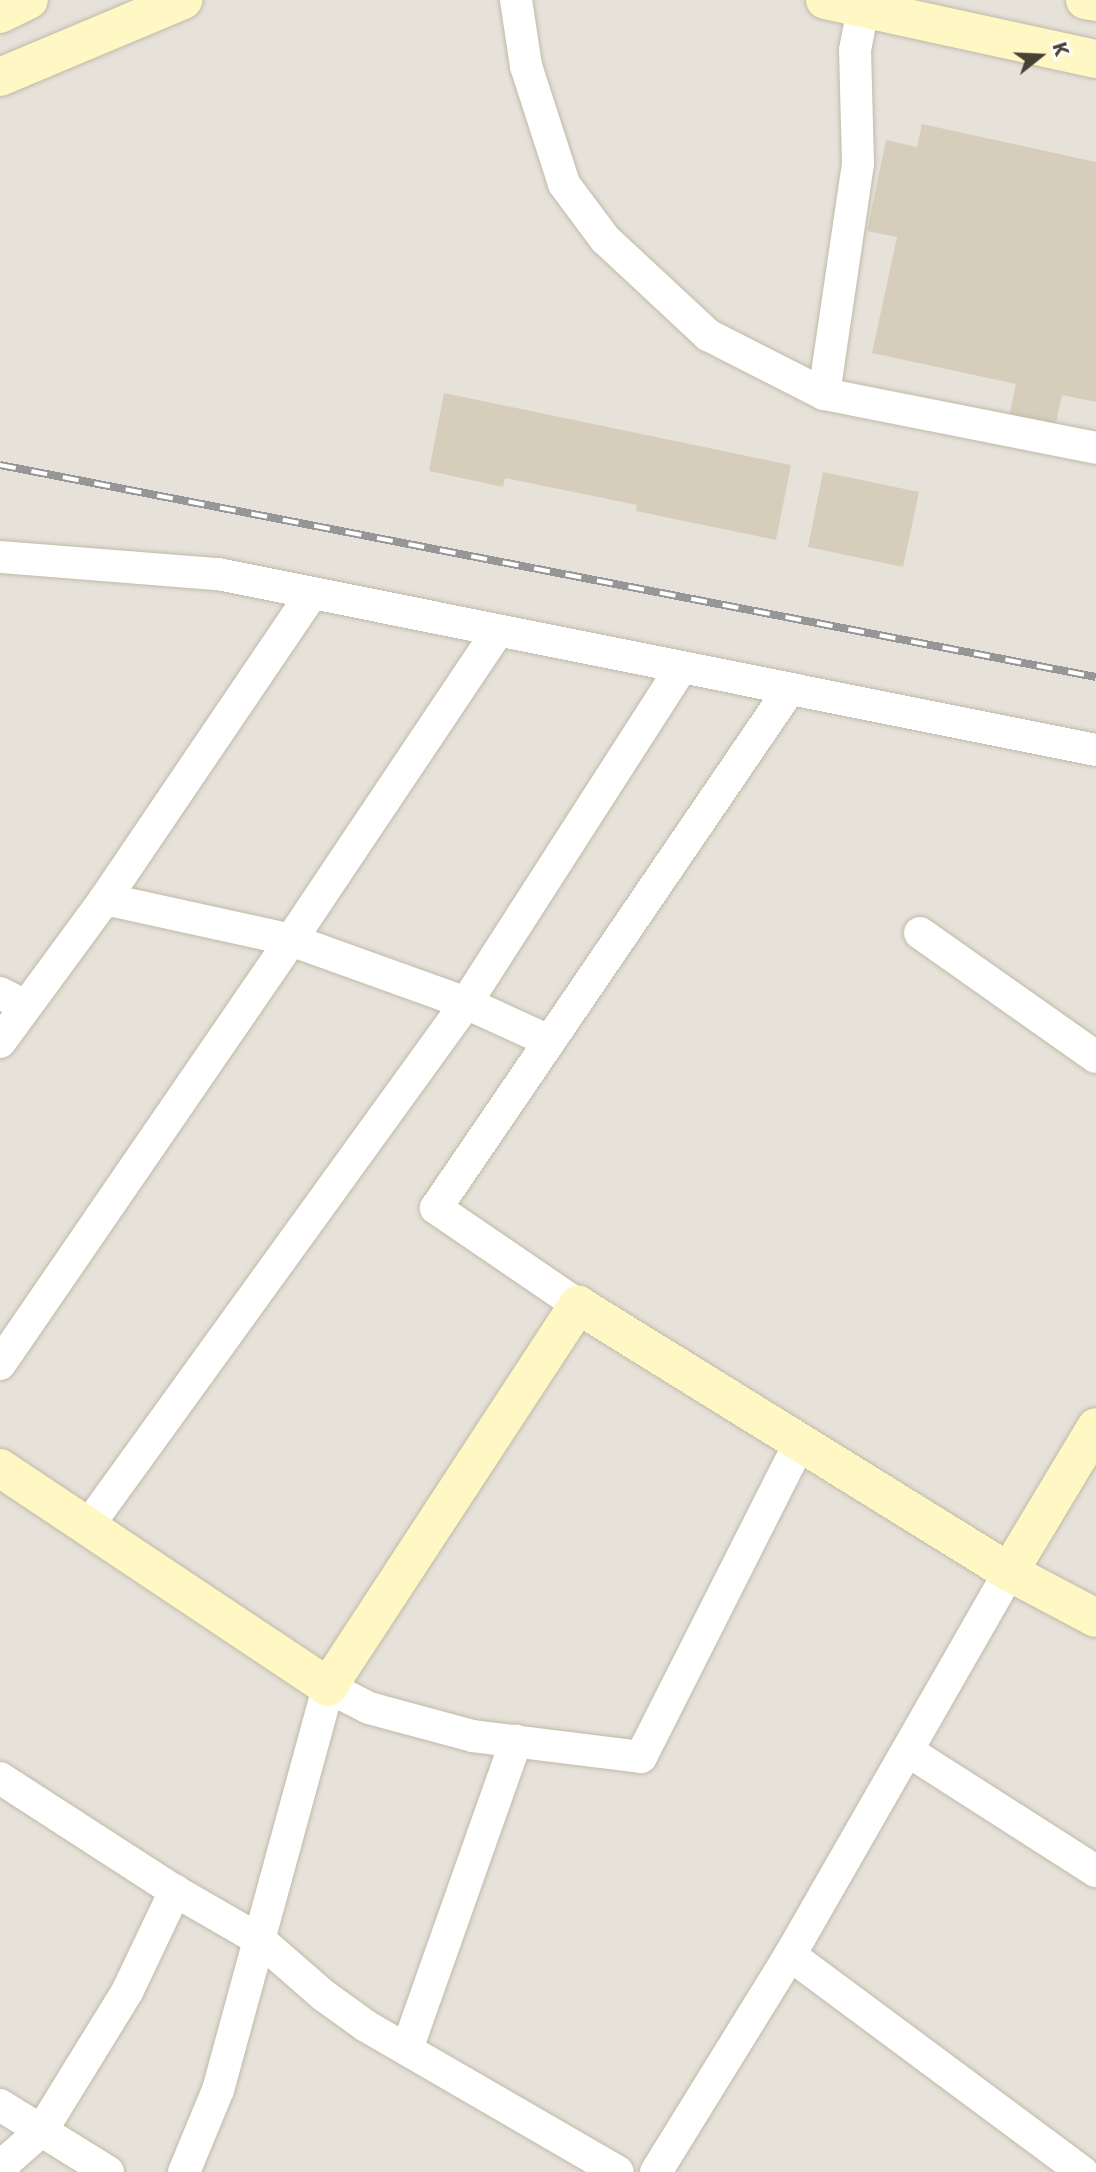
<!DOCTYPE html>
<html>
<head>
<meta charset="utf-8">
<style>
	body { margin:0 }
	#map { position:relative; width:1096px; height:2172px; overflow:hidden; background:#f4f1e6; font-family:Poppins,sans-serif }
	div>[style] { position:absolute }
	.industrial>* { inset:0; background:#e6e2da }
	.building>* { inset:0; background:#d6ceba }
	.roads { filter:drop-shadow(0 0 2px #c0baa8) drop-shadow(0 0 2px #c0baa8) }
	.street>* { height:32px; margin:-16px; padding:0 16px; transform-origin:16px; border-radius:16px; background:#fff }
	.secondary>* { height:38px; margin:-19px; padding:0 19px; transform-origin:19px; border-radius:19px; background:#fff7c4 }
	.rail>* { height:8px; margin-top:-4px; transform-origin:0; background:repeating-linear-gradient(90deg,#fff 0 16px,#969696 0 32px); box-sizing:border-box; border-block:2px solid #969696 }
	span { translate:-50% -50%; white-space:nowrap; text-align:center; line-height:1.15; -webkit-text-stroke:5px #fff; paint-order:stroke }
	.north { position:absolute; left:1005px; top:21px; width:70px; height:70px; -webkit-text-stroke:5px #fff; paint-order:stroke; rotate:72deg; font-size:19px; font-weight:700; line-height:28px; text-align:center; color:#474235 }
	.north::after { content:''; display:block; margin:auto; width:24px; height:32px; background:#474235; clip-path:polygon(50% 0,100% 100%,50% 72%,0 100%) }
</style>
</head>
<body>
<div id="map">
	<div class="industrial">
		<i style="clip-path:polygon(0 0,1096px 0,1096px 2172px,0 2172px)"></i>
	</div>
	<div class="building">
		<i style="clip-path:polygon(922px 124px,1096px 162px,1096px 402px,1062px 395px,1054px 432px,1008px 422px,1016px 384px,872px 353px,897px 237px,867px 231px,886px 140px,917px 147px)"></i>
		<i style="clip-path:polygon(444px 393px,791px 465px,776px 540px,636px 511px,637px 505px,505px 478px,503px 487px,429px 471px)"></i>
		<i style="clip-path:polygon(823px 472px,919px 492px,903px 567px,808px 547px)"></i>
	</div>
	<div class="roads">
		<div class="street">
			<i style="left:516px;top:0;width:67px;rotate:81.4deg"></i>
			<i style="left:526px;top:66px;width:124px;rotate:72.1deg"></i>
			<i style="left:564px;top:184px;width:69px;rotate:53.3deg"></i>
			<i style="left:605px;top:239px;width:141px;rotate:43deg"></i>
			<i style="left:708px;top:335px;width:130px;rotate:27deg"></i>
			<i style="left:824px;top:394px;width:277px;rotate:11.2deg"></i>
			<i style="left:824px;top:394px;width:233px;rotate:-81.6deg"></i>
			<i style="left:858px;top:163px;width:113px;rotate:-91.5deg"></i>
			<i style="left:855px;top:50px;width:42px;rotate:-79deg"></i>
			<i style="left:0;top:557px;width:219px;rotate:4.5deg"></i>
			<i style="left:218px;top:574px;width:895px;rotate:11.34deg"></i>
			<i style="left:105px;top:899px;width:190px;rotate:12.4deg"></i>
			<i style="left:291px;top:940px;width:186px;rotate:19.8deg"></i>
			<i style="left:466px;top:1003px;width:91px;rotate:24.6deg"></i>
			<i style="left:920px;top:933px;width:215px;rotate:35.2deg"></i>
			<i style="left:0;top:993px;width:29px;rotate:27deg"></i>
			<i style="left:0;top:1042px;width:177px;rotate:-53.7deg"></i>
			<i style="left:105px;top:899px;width:369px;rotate:-55.9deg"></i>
			<i style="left:578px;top:1305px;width:172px;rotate:-145.7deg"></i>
			<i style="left:436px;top:1208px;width:627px;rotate:-55.73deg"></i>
			<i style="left:0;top:1364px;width:514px;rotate:-55.54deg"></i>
			<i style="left:291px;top:940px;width:372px;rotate:-56.2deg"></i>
			<i style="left:88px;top:1526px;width:645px;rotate:-54.14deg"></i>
			<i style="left:466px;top:1003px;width:398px;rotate:-57.3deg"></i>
			<i style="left:908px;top:1751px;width:223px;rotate:32.6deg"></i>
			<i style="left:0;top:1778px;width:208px;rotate:32.9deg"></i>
			<i style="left:175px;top:1891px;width:98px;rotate:30deg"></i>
			<i style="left:260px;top:1940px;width:84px;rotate:41.1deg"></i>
			<i style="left:323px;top:1995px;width:53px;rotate:35.8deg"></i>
			<i style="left:366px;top:2026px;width:291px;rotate:30.1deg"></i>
			<i style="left:790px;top:1955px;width:364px;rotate:36.6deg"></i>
			<i style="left:407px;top:2049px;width:327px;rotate:-70.5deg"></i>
			<i style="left:0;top:2105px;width:127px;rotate:31.8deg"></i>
			<i style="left:1px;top:2172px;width:14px;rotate:-60deg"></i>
			<i style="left:8px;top:2160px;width:45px;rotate:-41.4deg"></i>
			<i style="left:42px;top:2130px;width:164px;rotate:-58.4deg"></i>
			<i style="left:128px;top:1990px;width:110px;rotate:-64.6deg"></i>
			<i style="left:184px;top:2172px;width:89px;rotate:-67.5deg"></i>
			<i style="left:218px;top:2090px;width:418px;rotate:-74.7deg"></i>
			<i style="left:328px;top:1687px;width:46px;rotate:27.1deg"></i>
			<i style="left:369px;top:1708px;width:108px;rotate:15.1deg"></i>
			<i style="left:473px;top:1736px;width:169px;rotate:7.1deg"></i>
			<i style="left:641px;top:1757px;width:353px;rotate:-63.2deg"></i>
			<i style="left:656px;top:2172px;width:255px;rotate:-58.3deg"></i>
			<i style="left:790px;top:1955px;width:441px;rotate:-60.2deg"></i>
		</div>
		<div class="secondary">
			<i style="left:825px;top:0;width:277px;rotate:12.3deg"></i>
			<i style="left:1085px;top:0;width:11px;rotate:10deg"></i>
			<i style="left:0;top:14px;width:32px;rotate:-26deg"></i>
			<i style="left:0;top:77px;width:199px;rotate:-22.8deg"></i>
			<i style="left:0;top:1468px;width:394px;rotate:33.7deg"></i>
			<i style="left:328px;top:1687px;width:457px;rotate:-56.8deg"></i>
			<i style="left:578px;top:1305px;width:507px;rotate:31.78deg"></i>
			<i style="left:1009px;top:1572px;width:98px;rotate:27.9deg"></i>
			<i style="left:1009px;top:1572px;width:169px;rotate:-59deg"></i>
		</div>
	</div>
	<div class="rail">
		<i style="left:0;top:465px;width:1116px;rotate:10.95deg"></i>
	</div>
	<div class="north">K</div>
</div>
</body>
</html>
